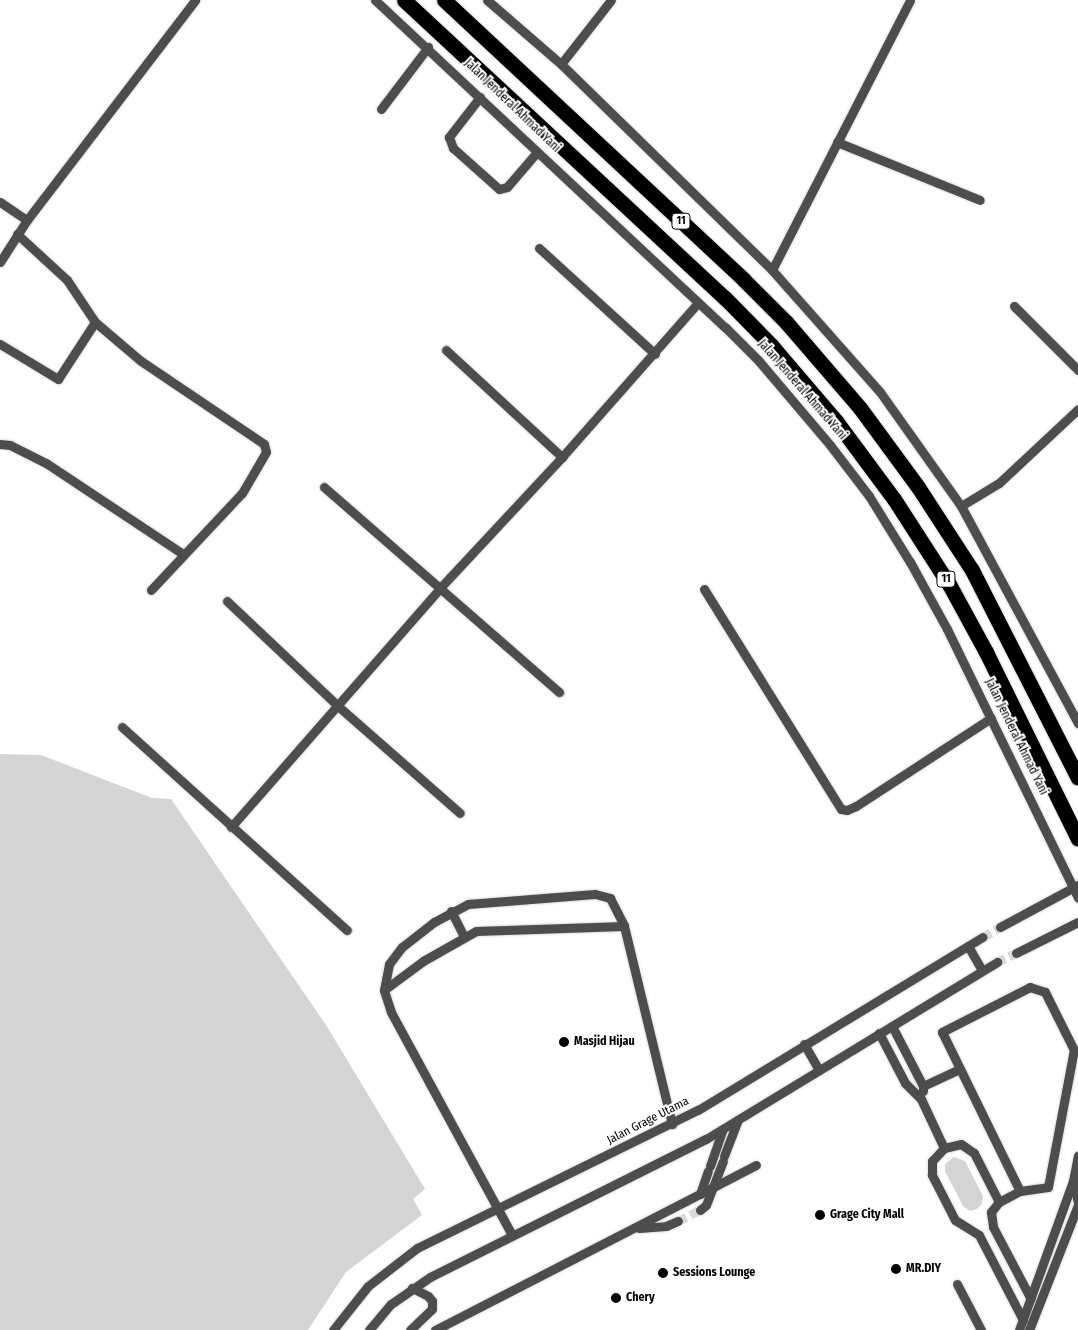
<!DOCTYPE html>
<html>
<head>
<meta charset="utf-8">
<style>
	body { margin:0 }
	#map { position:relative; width:1078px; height:1330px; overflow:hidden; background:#fff; font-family:"Fira Sans Condensed",sans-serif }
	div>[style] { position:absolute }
	.green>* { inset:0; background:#d4d4d4 }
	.minor-tunnel>* { height:9px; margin-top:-4.5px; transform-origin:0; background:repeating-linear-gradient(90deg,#d9d9d9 0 9px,transparent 0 13.5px) }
	.roads { filter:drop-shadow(0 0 1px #dbdbdb) drop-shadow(0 0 1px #dbdbdb) }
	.minor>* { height:9px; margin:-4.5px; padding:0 4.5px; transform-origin:4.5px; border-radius:4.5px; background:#4d4d4d }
	.highway>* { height:15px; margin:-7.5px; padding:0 7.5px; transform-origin:7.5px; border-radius:7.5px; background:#000 }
	.dots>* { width:14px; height:14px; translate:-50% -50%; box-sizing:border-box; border:2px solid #fff; border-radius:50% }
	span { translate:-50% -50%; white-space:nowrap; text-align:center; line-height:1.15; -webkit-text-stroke:4px #fff; paint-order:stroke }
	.shield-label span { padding:1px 4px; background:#fff; border:1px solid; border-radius:4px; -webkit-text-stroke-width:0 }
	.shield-label { font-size:11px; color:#000; font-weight:700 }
	.street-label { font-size:12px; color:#000 }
	.poi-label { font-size:12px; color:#000; font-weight:700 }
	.left { translate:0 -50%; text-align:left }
</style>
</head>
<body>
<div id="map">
	<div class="green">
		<i style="clip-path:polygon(0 754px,41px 755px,152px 798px,171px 799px,326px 1025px,425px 1189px,413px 1199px,422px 1215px,346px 1272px,308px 1330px,0 1330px)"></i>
		<i style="clip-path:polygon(954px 1157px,965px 1161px,983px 1196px,982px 1204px,977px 1209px,970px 1211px,963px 1206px,945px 1171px,945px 1164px)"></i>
	</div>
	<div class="minor-tunnel">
		<i style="left:983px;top:937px;width:20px;rotate:-30deg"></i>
		<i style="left:997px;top:962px;width:21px;rotate:-25deg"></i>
		<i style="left:678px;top:1221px;width:25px;rotate:-27deg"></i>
	</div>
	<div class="roads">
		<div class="minor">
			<i style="left:375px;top:0;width:479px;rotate:43.1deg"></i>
			<i style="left:725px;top:327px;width:47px;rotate:45deg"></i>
			<i style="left:758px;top:360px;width:111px;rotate:49.7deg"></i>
			<i style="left:830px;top:445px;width:64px;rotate:52.6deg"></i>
			<i style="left:869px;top:496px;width:78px;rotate:58.2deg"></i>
			<i style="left:910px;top:562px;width:77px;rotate:61.1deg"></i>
			<i style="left:947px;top:629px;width:299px;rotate:64deg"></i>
			<i style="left:487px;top:0;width:98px;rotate:40.9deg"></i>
			<i style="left:561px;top:64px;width:295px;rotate:44.3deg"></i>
			<i style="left:772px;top:270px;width:163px;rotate:48.5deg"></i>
			<i style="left:880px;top:392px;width:140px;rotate:54.6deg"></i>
			<i style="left:961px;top:506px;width:247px;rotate:61.7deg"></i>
			<i style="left:561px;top:64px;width:81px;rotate:-52deg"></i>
			<i style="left:480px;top:97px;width:51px;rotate:127.8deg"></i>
			<i style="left:449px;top:137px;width:12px;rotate:70deg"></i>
			<i style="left:453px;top:148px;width:62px;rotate:41.7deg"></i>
			<i style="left:499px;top:189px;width:8px;rotate:-14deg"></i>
			<i style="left:507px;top:187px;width:46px;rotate:-49.4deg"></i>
			<i style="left:381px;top:109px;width:78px;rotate:-52.8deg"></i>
			<i style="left:837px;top:142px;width:154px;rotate:22.1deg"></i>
			<i style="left:0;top:202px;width:32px;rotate:34deg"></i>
			<i style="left:17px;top:234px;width:68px;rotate:42.6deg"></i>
			<i style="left:67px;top:280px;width:50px;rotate:56.3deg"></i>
			<i style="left:95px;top:322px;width:60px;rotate:40.3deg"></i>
			<i style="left:141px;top:361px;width:148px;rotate:34deg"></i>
			<i style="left:264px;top:444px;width:8px;rotate:76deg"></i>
			<i style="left:266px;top:452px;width:48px;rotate:120.3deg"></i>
			<i style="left:242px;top:493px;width:133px;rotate:133.2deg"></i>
			<i style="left:539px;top:248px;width:157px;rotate:42.4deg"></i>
			<i style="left:0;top:262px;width:50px;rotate:-57.3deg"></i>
			<i style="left:27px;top:220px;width:277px;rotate:-52.6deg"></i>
			<i style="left:772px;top:270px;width:303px;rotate:-62.9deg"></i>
			<i style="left:1014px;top:306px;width:91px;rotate:45deg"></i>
			<i style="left:0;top:344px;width:68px;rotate:31.1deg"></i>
			<i style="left:58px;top:379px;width:68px;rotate:-57deg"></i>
			<i style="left:446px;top:350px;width:158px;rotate:42.7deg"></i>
			<i style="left:0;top:444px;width:10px;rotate:6deg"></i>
			<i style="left:10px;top:445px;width:40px;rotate:26.6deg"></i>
			<i style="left:46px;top:463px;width:164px;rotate:33.6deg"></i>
			<i style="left:324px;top:487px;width:312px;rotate:41.1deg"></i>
			<i style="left:961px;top:506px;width:44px;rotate:-31.2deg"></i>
			<i style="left:999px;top:483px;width:108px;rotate:-43.1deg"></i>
			<i style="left:704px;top:589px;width:259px;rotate:58.1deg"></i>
			<i style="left:841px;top:809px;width:6px;rotate:9deg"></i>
			<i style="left:847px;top:810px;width:10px;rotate:-24deg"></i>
			<i style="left:856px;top:806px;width:161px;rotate:-33.1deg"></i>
			<i style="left:227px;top:601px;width:153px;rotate:43.4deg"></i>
			<i style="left:338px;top:706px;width:162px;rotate:41.3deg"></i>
			<i style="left:122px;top:727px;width:303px;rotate:42.1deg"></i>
			<i style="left:231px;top:827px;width:317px;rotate:-48.8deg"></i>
			<i style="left:440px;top:588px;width:179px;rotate:-47deg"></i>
			<i style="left:562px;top:457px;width:204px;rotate:-48.6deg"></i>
			<i style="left:451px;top:911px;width:28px;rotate:63deg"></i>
			<i style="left:1000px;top:927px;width:89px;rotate:-28.3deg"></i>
			<i style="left:968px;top:946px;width:28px;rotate:60deg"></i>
			<i style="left:1016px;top:953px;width:69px;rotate:-26.6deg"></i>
			<i style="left:384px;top:990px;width:49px;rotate:-36.6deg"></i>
			<i style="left:423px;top:961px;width:61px;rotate:-29.5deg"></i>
			<i style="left:476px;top:931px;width:148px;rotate:-1.9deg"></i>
			<i style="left:892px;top:1026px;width:68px;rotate:62.7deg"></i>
			<i style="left:879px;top:1033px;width:56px;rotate:62.5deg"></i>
			<i style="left:905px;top:1083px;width:23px;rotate:45deg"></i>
			<i style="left:921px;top:1099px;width:54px;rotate:64.9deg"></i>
			<i style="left:804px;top:1044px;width:30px;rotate:60deg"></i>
			<i style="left:923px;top:1091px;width:5px;rotate:-90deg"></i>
			<i style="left:923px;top:1086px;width:40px;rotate:-25deg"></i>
			<i style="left:724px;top:1156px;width:39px;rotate:-69deg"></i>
			<i style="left:710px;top:1166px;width:39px;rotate:-71deg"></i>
			<i style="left:1073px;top:1181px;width:23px;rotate:77deg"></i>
			<i style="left:700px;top:1194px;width:63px;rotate:-27.4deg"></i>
			<i style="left:999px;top:1202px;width:24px;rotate:-28deg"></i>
			<i style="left:1020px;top:1191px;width:28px;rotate:-8deg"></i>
			<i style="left:1048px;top:1187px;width:139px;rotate:-79.3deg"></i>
			<i style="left:1074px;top:1050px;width:65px;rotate:-116.6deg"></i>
			<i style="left:1045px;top:992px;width:16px;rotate:-162deg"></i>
			<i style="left:1030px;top:987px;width:99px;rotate:152.9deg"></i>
			<i style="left:942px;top:1032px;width:177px;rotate:63.9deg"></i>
			<i style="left:700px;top:1210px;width:8px;rotate:-40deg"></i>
			<i style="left:706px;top:1205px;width:47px;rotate:-68.9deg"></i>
			<i style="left:639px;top:1228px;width:27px;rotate:-4deg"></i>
			<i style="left:666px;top:1226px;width:13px;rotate:-23deg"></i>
			<i style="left:512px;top:1235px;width:254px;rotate:-118.5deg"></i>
			<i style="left:391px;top:1012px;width:23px;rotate:-108deg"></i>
			<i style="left:384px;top:990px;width:26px;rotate:-79deg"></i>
			<i style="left:389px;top:964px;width:21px;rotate:-53deg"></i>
			<i style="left:402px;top:947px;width:41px;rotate:-38deg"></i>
			<i style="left:434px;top:922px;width:38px;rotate:-28deg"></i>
			<i style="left:468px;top:904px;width:127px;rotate:-4.5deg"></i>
			<i style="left:595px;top:894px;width:16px;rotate:15deg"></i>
			<i style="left:610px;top:898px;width:31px;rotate:63deg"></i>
			<i style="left:624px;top:926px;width:204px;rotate:76.4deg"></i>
			<i style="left:957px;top:1284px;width:52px;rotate:62.4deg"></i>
			<i style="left:1023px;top:1320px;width:96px;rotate:-117.4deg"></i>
			<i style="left:979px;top:1235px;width:28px;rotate:-148deg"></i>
			<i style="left:955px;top:1220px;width:51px;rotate:-117.1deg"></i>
			<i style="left:932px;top:1175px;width:14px;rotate:-90deg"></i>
			<i style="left:932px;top:1161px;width:18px;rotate:-47deg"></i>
			<i style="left:944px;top:1148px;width:17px;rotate:-13deg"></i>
			<i style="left:961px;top:1144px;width:16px;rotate:35deg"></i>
			<i style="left:974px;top:1153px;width:55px;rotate:63deg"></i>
			<i style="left:999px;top:1202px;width:13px;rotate:129deg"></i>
			<i style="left:991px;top:1212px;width:15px;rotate:82deg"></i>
			<i style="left:993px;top:1227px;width:81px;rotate:62.2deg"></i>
			<i style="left:333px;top:1330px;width:56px;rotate:-51.5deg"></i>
			<i style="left:368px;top:1286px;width:62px;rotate:-37.8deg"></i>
			<i style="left:417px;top:1248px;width:313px;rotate:-26.2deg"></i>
			<i style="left:698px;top:1110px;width:333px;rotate:-31.3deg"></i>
			<i style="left:369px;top:1330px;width:34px;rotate:-50deg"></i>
			<i style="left:391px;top:1304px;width:47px;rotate:-34.7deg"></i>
			<i style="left:430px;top:1277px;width:309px;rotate:-26.6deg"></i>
			<i style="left:706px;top:1139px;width:341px;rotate:-31.3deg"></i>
			<i style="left:410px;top:1330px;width:30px;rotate:-44deg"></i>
			<i style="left:432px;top:1309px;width:8px;rotate:-90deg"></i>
			<i style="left:432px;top:1301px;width:6px;rotate:-129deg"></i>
			<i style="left:428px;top:1296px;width:18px;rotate:-153deg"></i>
			<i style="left:435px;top:1330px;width:298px;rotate:-27.2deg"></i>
			<i style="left:700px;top:1194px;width:24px;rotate:-71deg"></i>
			<i style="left:1019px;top:1330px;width:158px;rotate:-70.1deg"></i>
			<i style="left:1073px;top:1181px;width:26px;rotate:-79deg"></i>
			<i style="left:1029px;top:1330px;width:134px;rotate:-68.6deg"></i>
		</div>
		<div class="highway">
			<i style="left:404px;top:0;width:438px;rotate:42.9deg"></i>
			<i style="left:725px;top:298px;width:67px;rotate:45.6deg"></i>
			<i style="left:772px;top:346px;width:99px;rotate:49.5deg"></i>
			<i style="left:836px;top:421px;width:97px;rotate:53.4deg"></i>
			<i style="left:894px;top:499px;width:103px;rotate:57.2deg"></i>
			<i style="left:950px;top:586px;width:75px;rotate:61.4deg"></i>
			<i style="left:986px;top:652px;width:208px;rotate:63.8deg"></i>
			<i style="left:444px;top:0;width:409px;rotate:43deg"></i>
			<i style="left:743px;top:279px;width:61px;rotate:45deg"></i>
			<i style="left:786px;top:322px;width:113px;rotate:49.3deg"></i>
			<i style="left:860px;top:408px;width:98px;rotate:53.7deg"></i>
			<i style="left:918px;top:487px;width:99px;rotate:57deg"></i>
			<i style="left:972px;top:570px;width:233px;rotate:63deg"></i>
		</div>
	</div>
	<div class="dots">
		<i style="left:564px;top:1042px;background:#000"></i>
		<i style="left:820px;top:1215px;background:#000"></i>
		<i style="left:896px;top:1269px;background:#000"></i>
		<i style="left:663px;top:1273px;background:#000"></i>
		<i style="left:616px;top:1298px;background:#000"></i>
	</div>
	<div class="shield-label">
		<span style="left:681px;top:221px">11</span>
		<span style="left:946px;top:579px">11</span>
	</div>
	<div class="street-label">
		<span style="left:512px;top:106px;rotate:44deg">Jalan Jenderal Ahmad Yani</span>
		<span style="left:802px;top:390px;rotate:49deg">Jalan Jenderal Ahmad Yani</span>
		<span style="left:1016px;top:737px;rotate:64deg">Jalan Jenderal Ahmad Yani</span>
		<span style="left:648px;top:1121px;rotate:-27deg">Jalan Grage Utama</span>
	</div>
	<div class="poi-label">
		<span class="left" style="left:574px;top:1042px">Masjid Hijau</span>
		<span class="left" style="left:830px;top:1215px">Grage City Mall</span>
		<span class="left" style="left:906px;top:1269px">MR.DIY</span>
		<span class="left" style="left:673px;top:1273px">Sessions Lounge</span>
		<span class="left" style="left:626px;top:1298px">Chery</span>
	</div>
</div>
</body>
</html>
